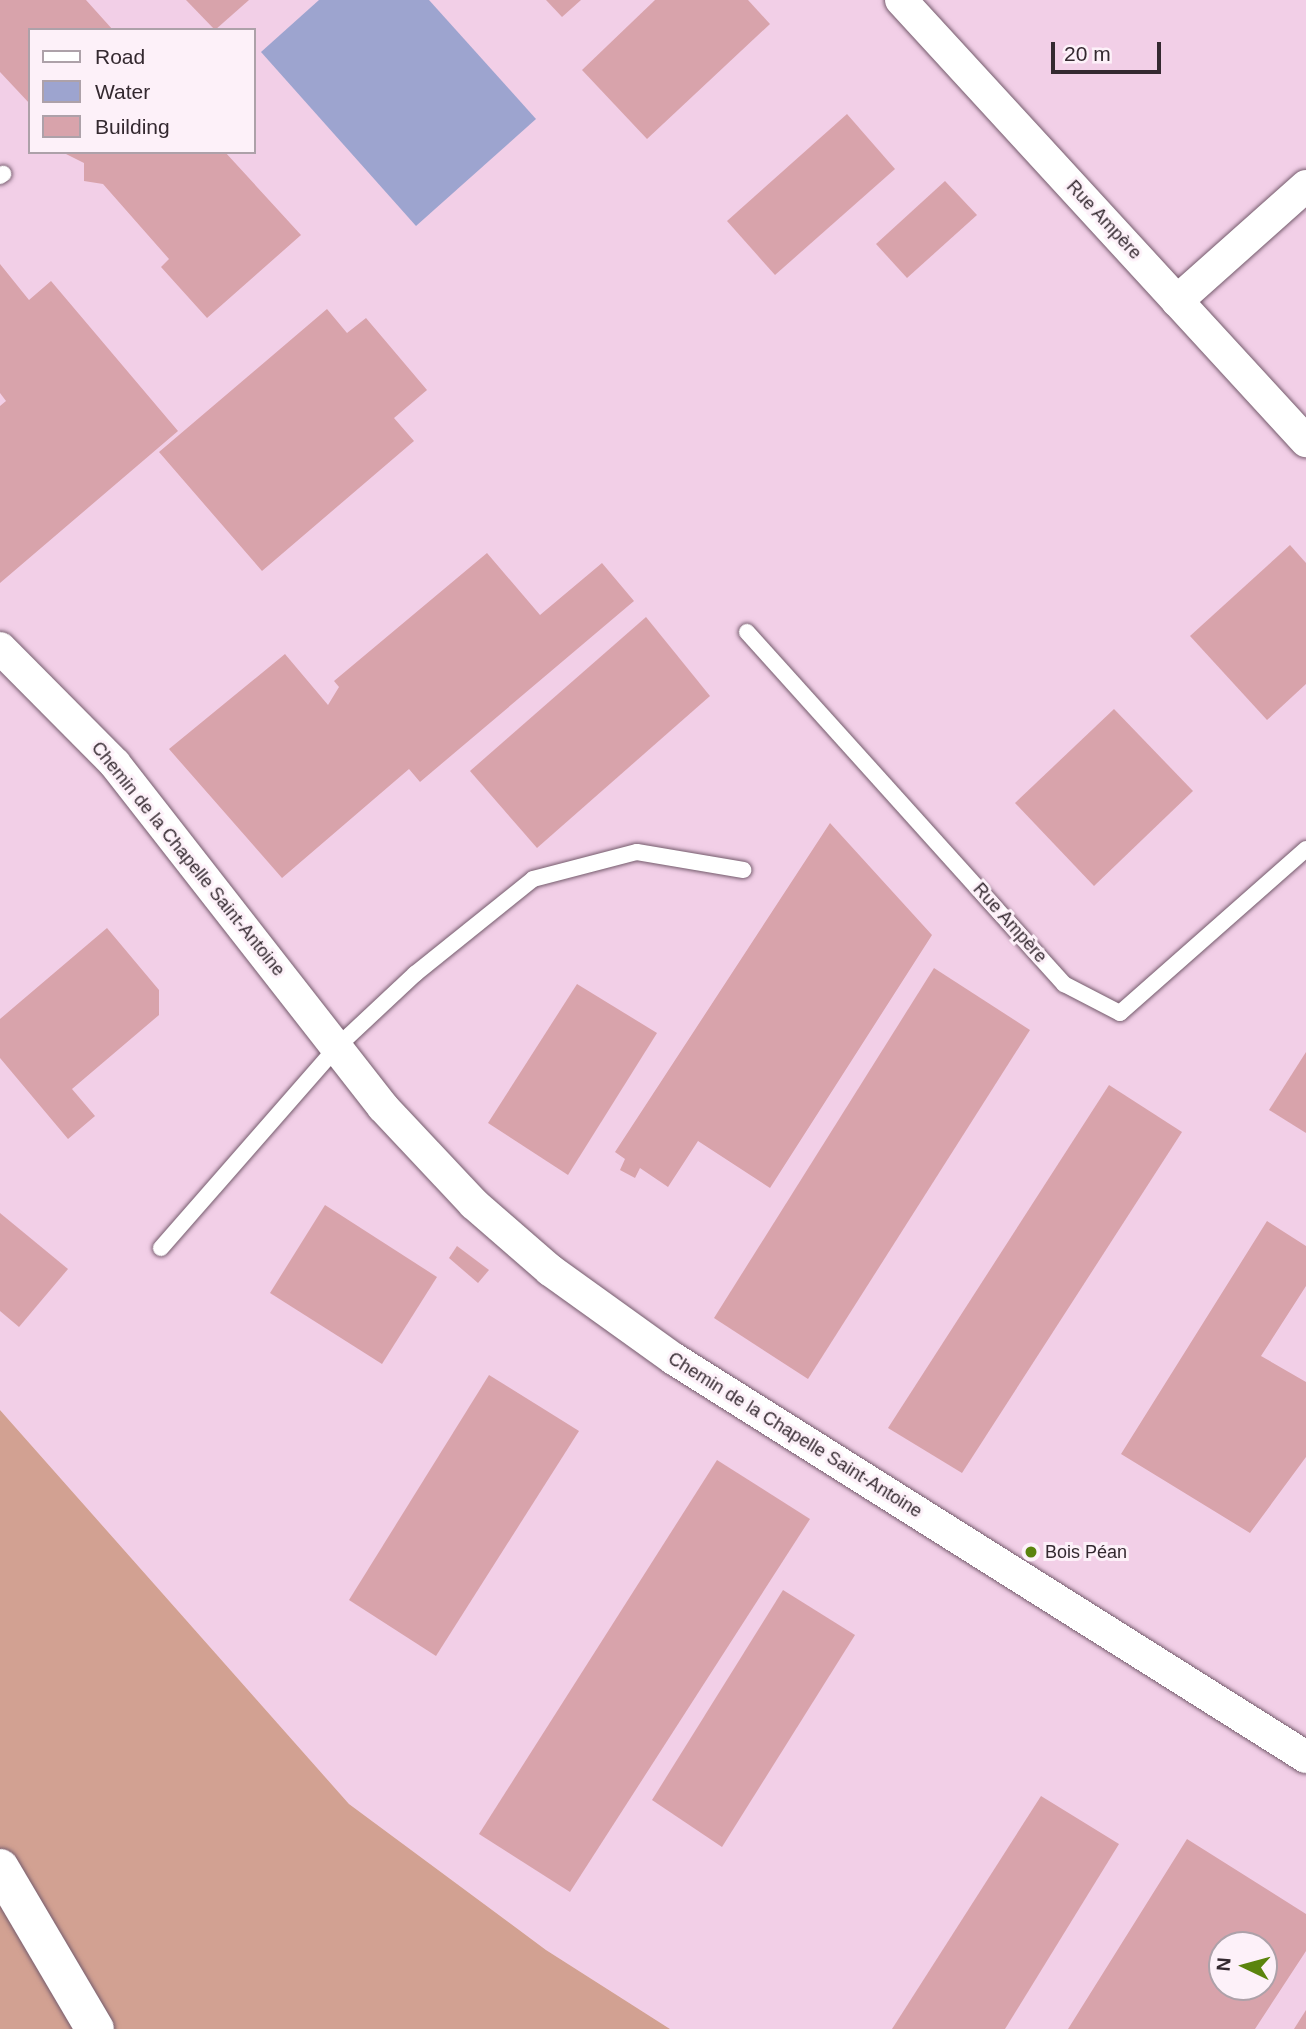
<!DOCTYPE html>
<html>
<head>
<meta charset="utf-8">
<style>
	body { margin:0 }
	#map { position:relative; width:1306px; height:2029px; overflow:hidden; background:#fbdef1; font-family:Arial,sans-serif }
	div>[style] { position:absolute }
	.built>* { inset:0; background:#f2cfe7 }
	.forest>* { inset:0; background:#d2a192 }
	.water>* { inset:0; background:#9da4cf }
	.building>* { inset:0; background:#d8a3ab }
	.roads { filter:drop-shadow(0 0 2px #745b6c) drop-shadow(0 0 2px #745b6c) }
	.service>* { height:16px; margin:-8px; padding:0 8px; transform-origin:8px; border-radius:8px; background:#fff }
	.minor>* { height:32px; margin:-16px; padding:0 16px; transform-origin:16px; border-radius:16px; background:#fff }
	.secondary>* { height:38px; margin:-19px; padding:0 19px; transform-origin:19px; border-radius:19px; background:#fff }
	.dots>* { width:19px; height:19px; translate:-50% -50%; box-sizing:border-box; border:4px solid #fdf1f9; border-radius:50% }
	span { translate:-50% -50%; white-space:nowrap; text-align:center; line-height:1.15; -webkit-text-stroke:6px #fdf1f9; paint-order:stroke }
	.street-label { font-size:18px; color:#342930 }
	.poi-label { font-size:18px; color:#342930 }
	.left { translate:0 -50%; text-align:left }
	.legend { position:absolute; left:28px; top:28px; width:228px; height:126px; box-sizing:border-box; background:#fdf1f9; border:2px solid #ada1a9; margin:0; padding:9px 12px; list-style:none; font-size:21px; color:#342930 }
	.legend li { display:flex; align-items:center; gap:14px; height:35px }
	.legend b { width:35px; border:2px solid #ada1a9 }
	.north { position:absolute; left:1208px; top:1931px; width:70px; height:70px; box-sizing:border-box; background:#fdf1f9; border:2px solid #ada1a9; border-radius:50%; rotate:275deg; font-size:19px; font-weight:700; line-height:28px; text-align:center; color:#342930 }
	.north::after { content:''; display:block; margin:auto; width:24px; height:32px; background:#5b840d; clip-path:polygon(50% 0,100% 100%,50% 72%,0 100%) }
	.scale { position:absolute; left:1051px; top:42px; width:110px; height:32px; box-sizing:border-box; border:4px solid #342930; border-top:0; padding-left:9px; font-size:21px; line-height:24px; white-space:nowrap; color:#342930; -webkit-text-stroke:5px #fdf1f9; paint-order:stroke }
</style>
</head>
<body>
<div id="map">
	<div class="built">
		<i style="clip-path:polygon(evenodd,0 0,1306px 0,1306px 2029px,670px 2029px,546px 1950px,349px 1804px,0 1410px,0 0,30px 30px,254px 30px,254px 152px,30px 152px,30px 30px,0 0,1222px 1945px,1264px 1945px,1264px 1987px,1222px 1987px,1222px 1945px)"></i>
	</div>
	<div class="forest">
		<i style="clip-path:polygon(0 1410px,349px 1804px,546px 1950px,670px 2029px,0 2029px)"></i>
	</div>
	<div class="water">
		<i style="clip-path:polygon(319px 0,429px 0,536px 119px,416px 226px,261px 52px)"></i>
	</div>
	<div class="building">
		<i style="clip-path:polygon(0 0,86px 0,113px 30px,30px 30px,30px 104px,0 72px)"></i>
		<i style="clip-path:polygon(186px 0,249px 0,215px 30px)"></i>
		<i style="clip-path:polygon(546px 0,581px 0,562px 17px)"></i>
		<i style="clip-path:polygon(655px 0,748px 0,770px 24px,647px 139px,582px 70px)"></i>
		<i style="clip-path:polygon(847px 114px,895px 169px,775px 275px,727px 221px)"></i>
		<i style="clip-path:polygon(62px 152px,225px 152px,301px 235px,207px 318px,161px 267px,169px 259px,103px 184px,84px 181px,84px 163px)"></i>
		<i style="clip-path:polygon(945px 181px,977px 215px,907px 278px,876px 244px)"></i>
		<i style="clip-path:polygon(0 264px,29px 300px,51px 281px,178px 431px,0 583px,0 406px,6px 401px,0 393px)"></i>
		<i style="clip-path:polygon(327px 309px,347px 333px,366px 318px,427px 390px,394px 418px,414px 441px,262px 571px,159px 452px)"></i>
		<i style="clip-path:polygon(1290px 545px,1306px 563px,1306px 684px,1267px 720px,1190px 636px)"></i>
		<i style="clip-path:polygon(487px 553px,540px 615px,602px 563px,634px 601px,420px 782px,409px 769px,282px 878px,169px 749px,285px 654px,328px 705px,339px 687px,334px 681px)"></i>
		<i style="clip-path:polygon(646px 617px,710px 696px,537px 848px,470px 771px)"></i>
		<i style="clip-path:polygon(1114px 709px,1193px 791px,1094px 886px,1015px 803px)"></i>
		<i style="clip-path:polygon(830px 823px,932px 935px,770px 1188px,698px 1141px,668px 1187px,640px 1168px,635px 1178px,620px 1170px,625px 1159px,615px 1152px)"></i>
		<i style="clip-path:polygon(107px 928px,159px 990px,159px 1015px,72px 1089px,95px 1116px,68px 1139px,0 1058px,0 1019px)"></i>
		<i style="clip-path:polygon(934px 968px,1030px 1030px,808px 1379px,714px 1318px)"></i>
		<i style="clip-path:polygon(577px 984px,657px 1033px,568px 1175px,488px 1123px)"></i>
		<i style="clip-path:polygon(1306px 1052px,1306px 1133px,1269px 1110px)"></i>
		<i style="clip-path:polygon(1109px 1085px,1182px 1132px,962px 1473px,888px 1428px)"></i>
		<i style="clip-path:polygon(325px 1205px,437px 1277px,382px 1364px,270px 1293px)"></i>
		<i style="clip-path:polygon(0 1213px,68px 1269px,19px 1327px,0 1311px)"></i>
		<i style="clip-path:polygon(1267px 1221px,1306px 1246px,1306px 1286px,1261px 1356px,1306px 1382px,1306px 1457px,1250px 1533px,1121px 1454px)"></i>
		<i style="clip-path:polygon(457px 1246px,489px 1270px,478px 1283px,449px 1258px)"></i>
		<i style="clip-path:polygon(489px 1375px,579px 1431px,436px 1656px,349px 1600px)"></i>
		<i style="clip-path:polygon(717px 1460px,810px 1519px,570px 1892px,479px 1834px)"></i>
		<i style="clip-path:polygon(783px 1590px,855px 1635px,722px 1847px,652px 1800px)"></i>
		<i style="clip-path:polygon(1041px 1796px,1119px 1844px,1005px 2029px,892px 2029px)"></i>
		<i style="clip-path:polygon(evenodd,1187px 1839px,1306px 1914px,1306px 1951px,1255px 2029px,1068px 2029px,1187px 1839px,1222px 1945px,1264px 1945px,1264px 1987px,1222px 1987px,1222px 1945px)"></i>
		<i style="clip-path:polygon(1306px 2010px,1306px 2029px,1294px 2029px)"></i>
	</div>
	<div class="roads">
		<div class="service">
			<i style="left:0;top:176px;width:4px;rotate:-34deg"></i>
			<i style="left:747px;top:632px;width:474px;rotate:48deg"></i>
			<i style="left:1064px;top:984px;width:63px;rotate:27.4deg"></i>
			<i style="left:1120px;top:1013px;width:248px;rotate:-41.4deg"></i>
			<i style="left:161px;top:1248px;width:267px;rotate:-48.8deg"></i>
			<i style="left:337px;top:1047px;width:107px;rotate:-43.1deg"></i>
			<i style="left:415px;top:974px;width:151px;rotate:-38.8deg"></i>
			<i style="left:533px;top:879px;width:107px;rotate:-14.6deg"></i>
			<i style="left:637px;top:852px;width:108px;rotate:9.6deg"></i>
		</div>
		<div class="minor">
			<i style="left:901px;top:0;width:599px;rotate:47.44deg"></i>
			<i style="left:1177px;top:301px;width:173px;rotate:-41.7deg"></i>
			<i style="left:0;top:648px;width:163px;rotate:45.2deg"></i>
			<i style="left:115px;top:764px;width:435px;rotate:52deg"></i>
			<i style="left:383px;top:1107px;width:133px;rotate:46.8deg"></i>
			<i style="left:474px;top:1204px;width:101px;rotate:41deg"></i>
			<i style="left:550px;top:1270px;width:153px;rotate:35.7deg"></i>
			<i style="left:674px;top:1359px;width:747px;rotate:32.2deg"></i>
		</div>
		<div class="secondary">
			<i style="left:0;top:1868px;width:187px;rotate:59.5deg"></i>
		</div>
	</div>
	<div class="dots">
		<i style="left:1031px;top:1552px;background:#5b840d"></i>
	</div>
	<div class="street-label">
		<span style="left:1104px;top:220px;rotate:47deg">Rue Ampère</span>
		<span style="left:188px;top:859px;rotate:51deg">Chemin de la Chapelle Saint-Antoine</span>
		<span style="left:1010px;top:923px;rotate:48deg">Rue Ampère</span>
		<span style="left:795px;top:1435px;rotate:32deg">Chemin de la Chapelle Saint-Antoine</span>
	</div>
	<div class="poi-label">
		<span class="left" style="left:1045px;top:1552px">Bois Péan</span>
	</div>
	<ul class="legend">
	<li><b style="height:9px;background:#fff"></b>Road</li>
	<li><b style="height:19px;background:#9da4cf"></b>Water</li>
	<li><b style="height:19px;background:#d8a3ab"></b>Building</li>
	</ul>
	<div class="north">N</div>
	<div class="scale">20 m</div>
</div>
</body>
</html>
